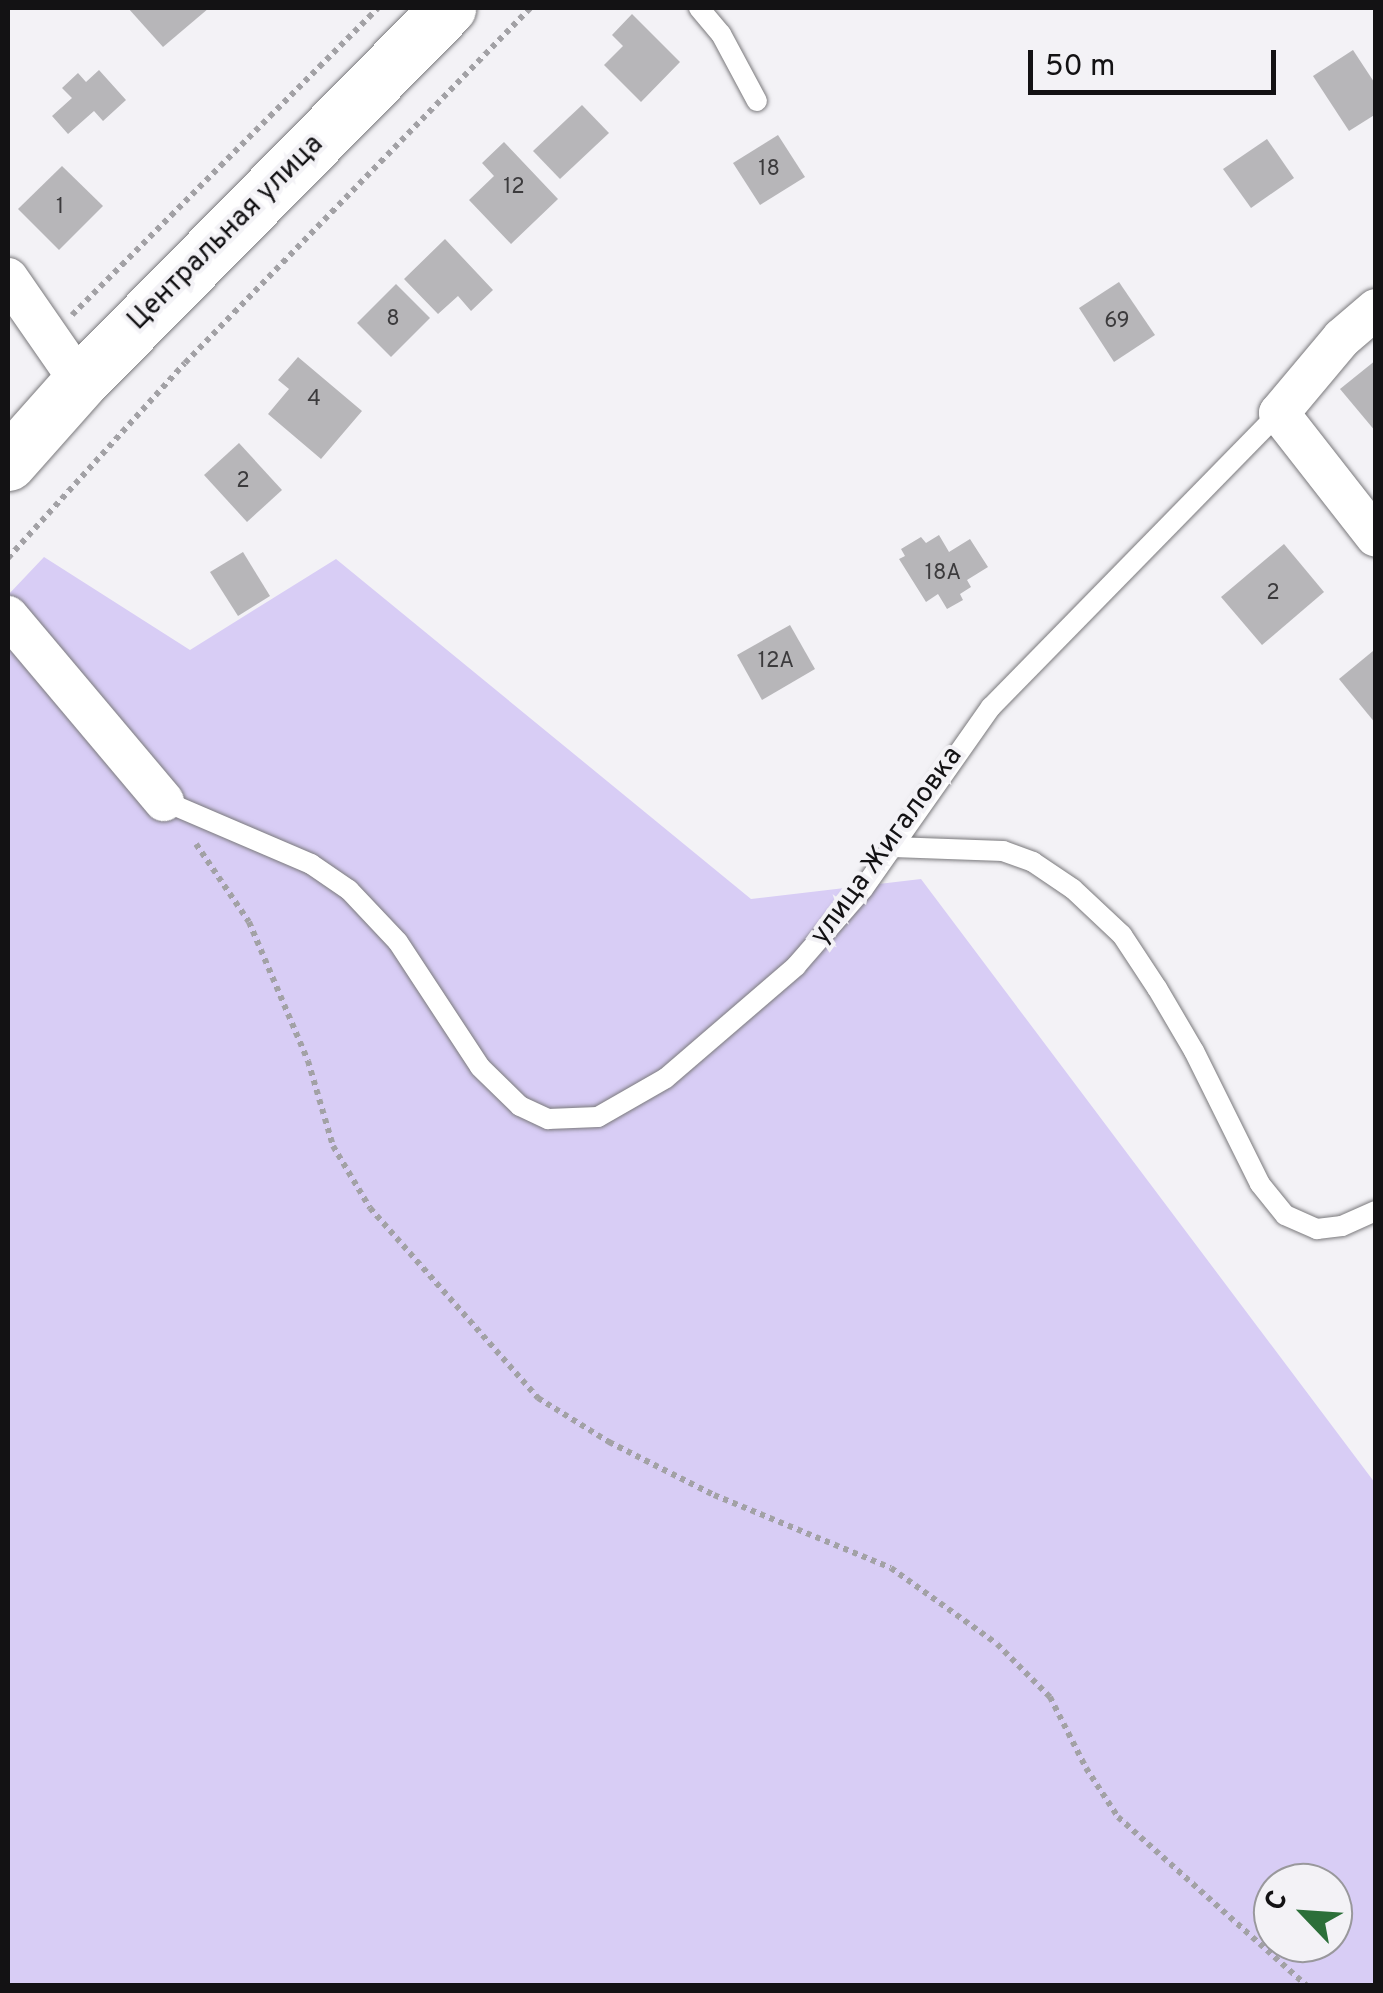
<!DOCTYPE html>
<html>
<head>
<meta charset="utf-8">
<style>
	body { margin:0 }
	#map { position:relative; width:1383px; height:1993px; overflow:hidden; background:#f3f2f6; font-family:Overpass,sans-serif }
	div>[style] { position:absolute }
	.green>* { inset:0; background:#d8cdf5 }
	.building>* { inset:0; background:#b7b6b9 }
	.path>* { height:6px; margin-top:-3px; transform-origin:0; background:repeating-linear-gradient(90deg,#a2a1a5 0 5px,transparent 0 10px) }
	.roads { filter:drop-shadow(0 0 2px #7a797c) drop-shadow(0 0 2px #7a797c) }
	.service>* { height:20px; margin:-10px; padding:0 10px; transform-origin:10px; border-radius:10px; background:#fff }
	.minor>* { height:40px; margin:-20px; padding:0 20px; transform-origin:20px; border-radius:20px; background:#fff }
	.secondary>* { height:55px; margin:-27.5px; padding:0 27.5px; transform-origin:27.5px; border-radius:27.5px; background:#fff }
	span { translate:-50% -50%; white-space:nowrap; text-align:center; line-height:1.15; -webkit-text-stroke:8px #f3f2f6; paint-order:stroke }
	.number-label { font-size:22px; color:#3c3b3d }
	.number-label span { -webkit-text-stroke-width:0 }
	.street-label { font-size:28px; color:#131214 }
	.frame { position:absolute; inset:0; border:10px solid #131214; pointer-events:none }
	.north { position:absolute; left:1253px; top:1863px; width:100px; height:100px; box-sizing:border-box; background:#f3f2f6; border:2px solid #99989c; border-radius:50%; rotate:295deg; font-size:28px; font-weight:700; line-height:40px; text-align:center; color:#131214 }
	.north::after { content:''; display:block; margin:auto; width:35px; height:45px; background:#2c6f39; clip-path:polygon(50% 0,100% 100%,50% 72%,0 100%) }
	.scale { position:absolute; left:1028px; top:50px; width:248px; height:45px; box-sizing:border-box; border:5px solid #131214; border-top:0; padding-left:12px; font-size:30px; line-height:35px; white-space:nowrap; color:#131214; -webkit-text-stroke:8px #f3f2f6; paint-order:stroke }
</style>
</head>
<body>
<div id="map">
	<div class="green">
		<i style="clip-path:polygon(evenodd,44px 557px,190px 650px,336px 559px,751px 899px,921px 879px,1375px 1483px,1375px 1985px,8px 1985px,8px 595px,44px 557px,1273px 1883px,1333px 1883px,1333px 1943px,1273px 1943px,1273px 1883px)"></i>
	</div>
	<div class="building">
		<i style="clip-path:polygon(128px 8px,209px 8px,163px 47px)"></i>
		<i style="clip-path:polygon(632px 14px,680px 62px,641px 102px,604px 65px,623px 46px,612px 35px)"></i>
		<i style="clip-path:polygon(1353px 50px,1376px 85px,1376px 114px,1349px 131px,1313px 76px)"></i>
		<i style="clip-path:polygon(99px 70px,126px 100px,103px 121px,94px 111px,68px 134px,52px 116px,72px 98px,62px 88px,78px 73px,86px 82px)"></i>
		<i style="clip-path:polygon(582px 105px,609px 133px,560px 179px,533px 151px)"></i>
		<i style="clip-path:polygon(778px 135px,805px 177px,760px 205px,733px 163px)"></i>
		<i style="clip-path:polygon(1267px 139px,1294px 178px,1251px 208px,1223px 169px)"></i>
		<i style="clip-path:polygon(504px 142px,558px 199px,511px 244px,469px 200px,494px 176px,482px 163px)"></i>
		<i style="clip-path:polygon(62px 166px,103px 206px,59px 250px,18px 209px)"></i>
		<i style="clip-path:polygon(445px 239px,493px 290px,471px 311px,458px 296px,438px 314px,404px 279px)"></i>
		<i style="clip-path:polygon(1119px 282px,1155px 335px,1114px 362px,1079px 308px)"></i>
		<i style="clip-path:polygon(396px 284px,430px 318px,391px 357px,357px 323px)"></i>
		<i style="clip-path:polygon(298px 357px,362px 411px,321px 459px,268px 414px,289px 389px,278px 380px)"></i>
		<i style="clip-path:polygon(1376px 360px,1376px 432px,1340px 389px)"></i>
		<i style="clip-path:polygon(239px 443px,282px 490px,247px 522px,204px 475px)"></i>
		<i style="clip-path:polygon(939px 535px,949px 552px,970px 539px,988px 567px,967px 580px,971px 587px,960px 594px,963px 600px,947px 609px,938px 594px,926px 602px,899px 559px,905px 556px,901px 549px,921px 537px,926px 543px)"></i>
		<i style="clip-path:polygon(1284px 544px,1324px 592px,1262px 645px,1221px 597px)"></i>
		<i style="clip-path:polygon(243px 552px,270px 596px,238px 616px,210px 572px)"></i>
		<i style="clip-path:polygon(790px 625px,815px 669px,762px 700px,737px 655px)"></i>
		<i style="clip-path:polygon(1373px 651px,1376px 654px,1376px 724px,1339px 679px)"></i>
	</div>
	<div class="path">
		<i style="left:72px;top:315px;width:433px;rotate:-45.1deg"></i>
		<i style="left:8px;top:558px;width:263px;rotate:-47.8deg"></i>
		<i style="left:185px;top:363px;width:495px;rotate:-45.8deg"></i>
		<i style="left:196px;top:844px;width:94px;rotate:55.8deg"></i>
		<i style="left:249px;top:922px;width:151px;rotate:67deg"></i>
		<i style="left:308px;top:1061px;width:89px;rotate:73.6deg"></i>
		<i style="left:333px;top:1146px;width:72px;rotate:59.2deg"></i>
		<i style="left:370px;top:1208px;width:254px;rotate:48.5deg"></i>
		<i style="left:538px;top:1398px;width:84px;rotate:31.8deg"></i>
		<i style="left:609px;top:1442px;width:118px;rotate:26.8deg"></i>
		<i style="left:714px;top:1495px;width:191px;rotate:22.4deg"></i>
		<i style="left:891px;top:1568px;width:130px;rotate:35.6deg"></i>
		<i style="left:997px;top:1644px;width:75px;rotate:45deg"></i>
		<i style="left:1050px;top:1697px;width:80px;rotate:63.1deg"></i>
		<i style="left:1086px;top:1768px;width:59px;rotate:56.9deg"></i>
		<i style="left:1118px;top:1817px;width:254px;rotate:41.8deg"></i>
	</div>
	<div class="roads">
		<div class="service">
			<i style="left:699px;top:8px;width:34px;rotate:50deg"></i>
			<i style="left:721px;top:34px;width:76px;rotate:61.8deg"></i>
			<i style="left:164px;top:801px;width:160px;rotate:23.2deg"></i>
			<i style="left:311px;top:864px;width:46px;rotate:34.4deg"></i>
			<i style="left:349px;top:890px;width:71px;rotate:46.7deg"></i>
			<i style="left:398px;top:942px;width:149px;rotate:56.7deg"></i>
			<i style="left:480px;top:1067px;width:56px;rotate:44.3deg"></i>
			<i style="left:520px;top:1106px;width:31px;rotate:25deg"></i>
			<i style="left:548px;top:1119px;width:50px;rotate:-2.3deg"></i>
			<i style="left:598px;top:1117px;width:78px;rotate:-29.8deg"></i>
			<i style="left:666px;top:1078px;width:172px;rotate:-40.7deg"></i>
			<i style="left:796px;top:966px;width:102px;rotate:-49deg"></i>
			<i style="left:863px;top:889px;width:223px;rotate:-54.9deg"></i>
			<i style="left:991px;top:707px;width:412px;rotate:-45.6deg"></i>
			<i style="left:893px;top:847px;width:110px;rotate:2.1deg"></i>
			<i style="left:1003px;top:851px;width:32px;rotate:20deg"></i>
			<i style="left:1033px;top:862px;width:48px;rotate:34deg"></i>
			<i style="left:1073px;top:889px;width:67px;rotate:43.2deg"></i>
			<i style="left:1122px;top:935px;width:64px;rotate:56.6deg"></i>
			<i style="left:1157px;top:988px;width:73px;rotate:59.6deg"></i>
			<i style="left:1194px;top:1051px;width:148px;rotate:63.6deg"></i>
			<i style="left:1260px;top:1184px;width:40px;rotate:51deg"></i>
			<i style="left:1285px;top:1215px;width:35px;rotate:24deg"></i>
			<i style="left:1317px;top:1229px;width:25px;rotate:-7deg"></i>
			<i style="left:1342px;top:1226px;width:37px;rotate:-24deg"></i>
		</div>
		<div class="minor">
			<i style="left:8px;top:278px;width:126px;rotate:55.3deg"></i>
			<i style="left:1376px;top:309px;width:45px;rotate:139.5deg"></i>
			<i style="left:1342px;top:338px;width:98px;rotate:130deg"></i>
			<i style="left:1279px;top:413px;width:157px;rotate:52deg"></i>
			<i style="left:8px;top:616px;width:242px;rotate:49.9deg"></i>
		</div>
		<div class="secondary">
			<i style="left:8px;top:463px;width:108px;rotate:-48.4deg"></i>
			<i style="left:80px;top:382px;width:525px;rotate:-45.46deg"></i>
		</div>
	</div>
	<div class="number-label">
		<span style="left:769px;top:170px">18</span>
		<span style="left:514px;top:188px">12</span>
		<span style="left:60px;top:208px">1</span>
		<span style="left:393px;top:320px">8</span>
		<span style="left:1117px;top:322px">69</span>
		<span style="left:314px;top:400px">4</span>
		<span style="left:243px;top:482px">2</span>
		<span style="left:943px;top:574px">18А</span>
		<span style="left:1273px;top:594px">2</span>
		<span style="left:776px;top:662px">12А</span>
	</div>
	<div class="street-label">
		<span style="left:226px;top:233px;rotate:-45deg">Центральная улица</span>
		<span style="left:887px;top:846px;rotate:-54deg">улица Жигаловка</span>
	</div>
	<div class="frame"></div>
	<div class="north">С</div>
	<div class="scale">50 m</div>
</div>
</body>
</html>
